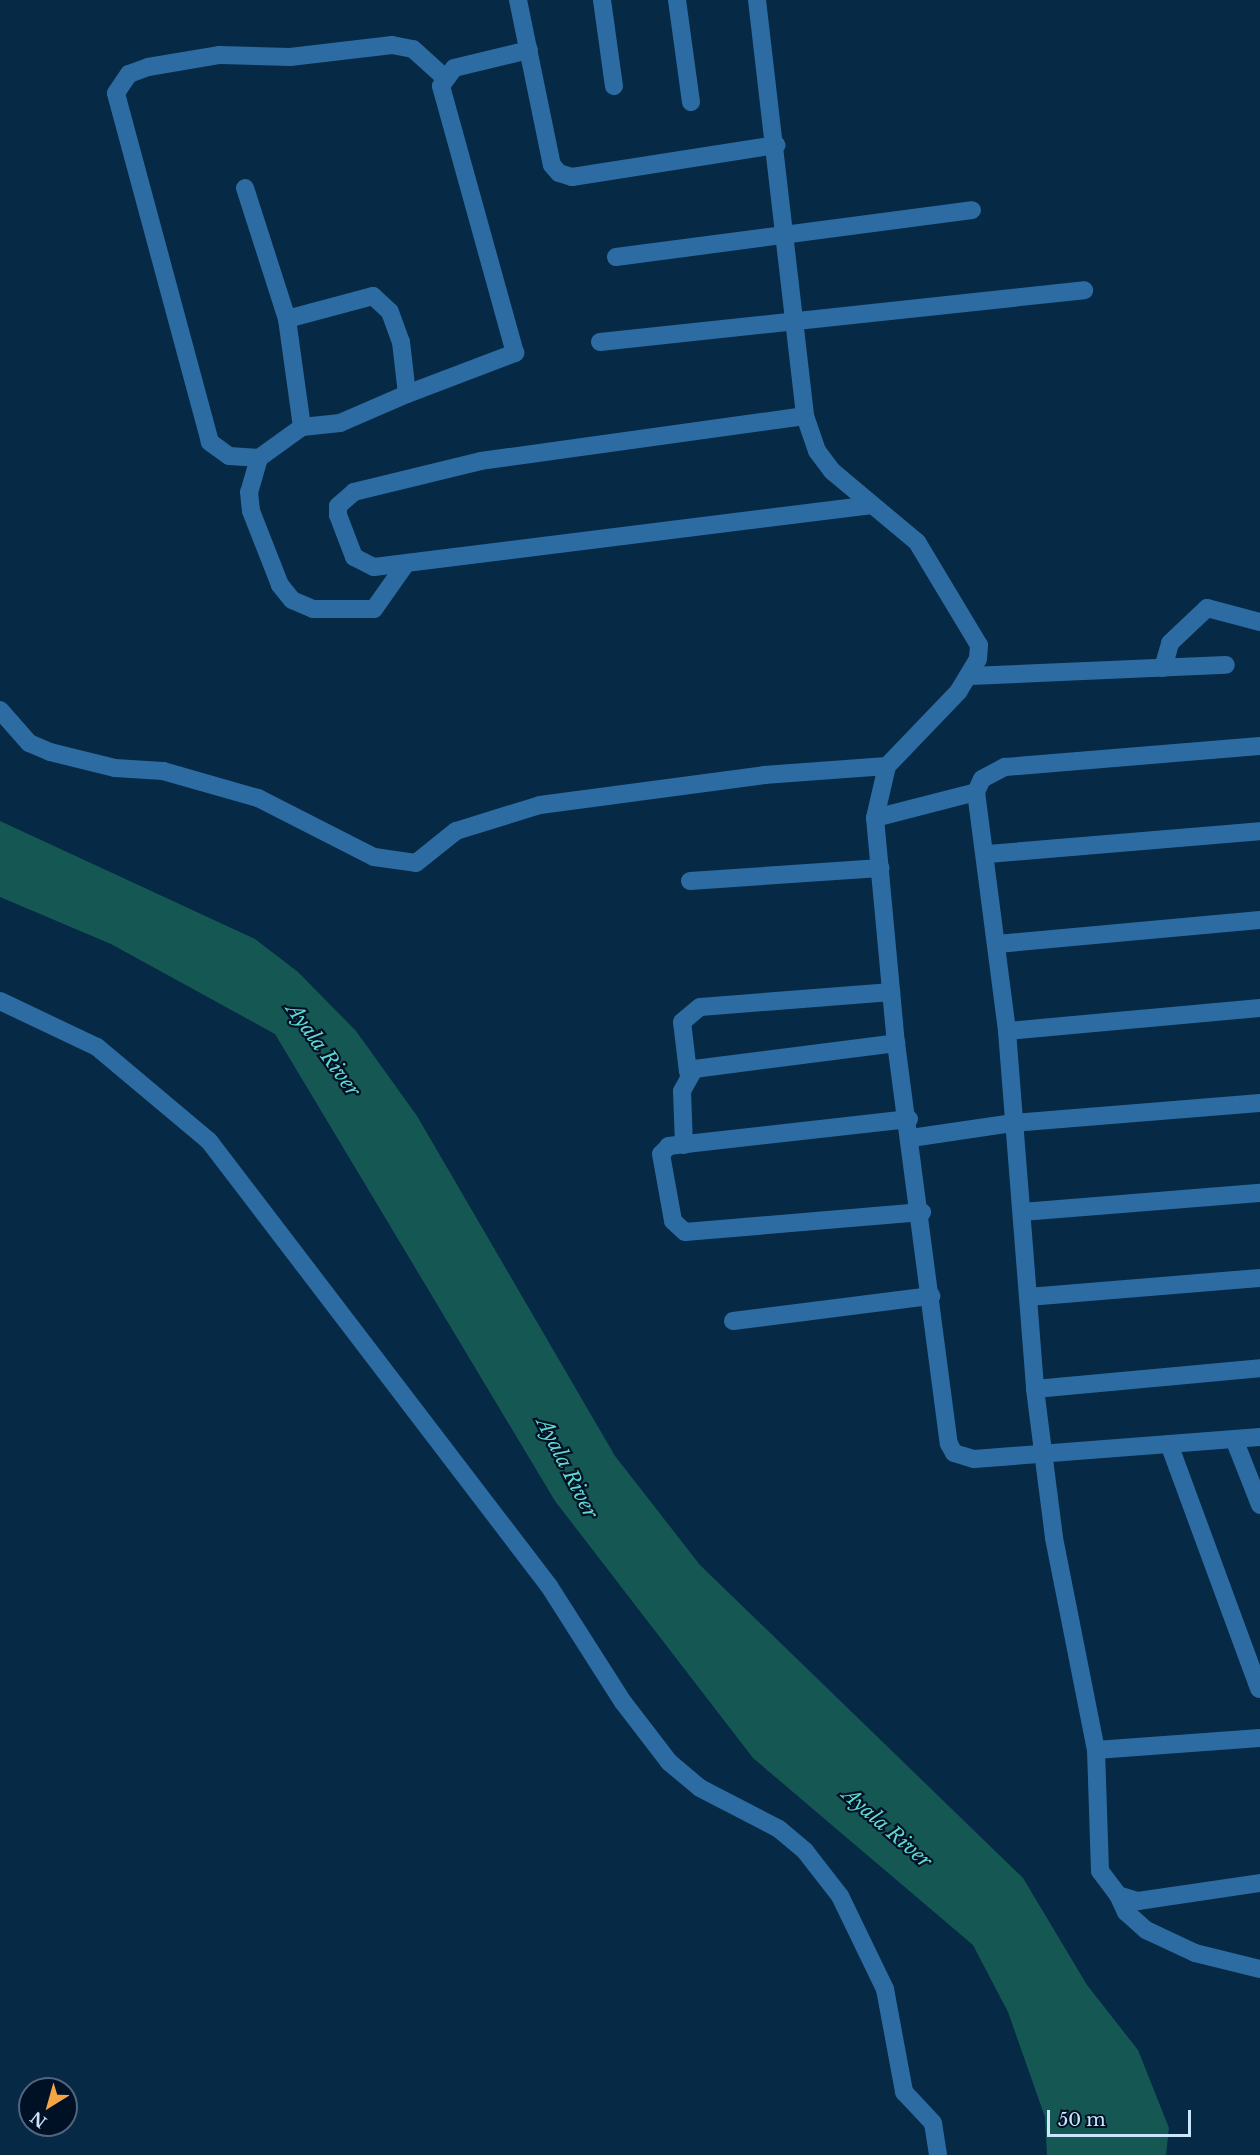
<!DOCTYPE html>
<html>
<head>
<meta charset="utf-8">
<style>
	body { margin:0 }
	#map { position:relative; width:1260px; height:2155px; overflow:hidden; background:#062945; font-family:"Libre Baskerville",serif }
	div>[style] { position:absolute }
	.water>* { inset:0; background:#155853 }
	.street>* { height:18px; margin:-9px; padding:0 9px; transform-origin:9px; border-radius:9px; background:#2c6ca2 }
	span { translate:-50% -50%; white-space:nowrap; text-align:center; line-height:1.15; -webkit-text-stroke:4.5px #001126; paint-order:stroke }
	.water-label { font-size:20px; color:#5fdacf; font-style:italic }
	.north { position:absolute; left:18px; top:2077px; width:60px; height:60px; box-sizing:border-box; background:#001126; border:2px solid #51667c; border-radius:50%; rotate:217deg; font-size:16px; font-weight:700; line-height:24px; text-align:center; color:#cbe5fd }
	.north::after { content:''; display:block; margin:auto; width:21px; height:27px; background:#f4a444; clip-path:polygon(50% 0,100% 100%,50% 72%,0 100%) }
	.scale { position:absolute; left:1047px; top:2110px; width:144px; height:27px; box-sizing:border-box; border:3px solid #cbe5fd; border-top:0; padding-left:8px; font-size:18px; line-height:21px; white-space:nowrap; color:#cbe5fd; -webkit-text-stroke:4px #001126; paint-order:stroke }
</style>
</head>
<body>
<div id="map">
	<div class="water">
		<i style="clip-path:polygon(0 821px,255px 939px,298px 972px,356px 1031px,417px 1116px,615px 1456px,700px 1565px,1023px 1878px,1087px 1985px,1138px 2050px,1169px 2128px,1166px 2155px,1047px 2155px,1045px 2117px,1008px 2012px,973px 1945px,753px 1758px,555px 1501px,275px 1034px,111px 944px,0 897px)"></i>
	</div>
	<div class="street">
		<i style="left:518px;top:0;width:168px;rotate:78.4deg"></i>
		<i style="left:552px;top:165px;width:11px;rotate:49deg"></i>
		<i style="left:559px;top:173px;width:14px;rotate:17deg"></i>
		<i style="left:572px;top:177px;width:207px;rotate:-8.9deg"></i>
		<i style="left:602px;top:0;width:87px;rotate:82.1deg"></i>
		<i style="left:677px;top:0;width:103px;rotate:82.2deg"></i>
		<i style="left:757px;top:0;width:419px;rotate:83.4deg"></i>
		<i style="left:805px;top:416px;width:37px;rotate:71deg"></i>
		<i style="left:817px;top:451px;width:25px;rotate:53deg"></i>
		<i style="left:832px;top:471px;width:111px;rotate:39.9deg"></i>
		<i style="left:917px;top:542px;width:120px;rotate:59deg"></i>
		<i style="left:979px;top:645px;width:14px;rotate:94deg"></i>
		<i style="left:978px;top:659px;width:37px;rotate:121deg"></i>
		<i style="left:959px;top:691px;width:104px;rotate:133.8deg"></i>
		<i style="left:887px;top:766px;width:53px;rotate:103deg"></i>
		<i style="left:875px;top:818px;width:226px;rotate:84.7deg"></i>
		<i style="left:896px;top:1043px;width:404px;rotate:82.5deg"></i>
		<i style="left:949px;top:1444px;width:10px;rotate:61deg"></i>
		<i style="left:954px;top:1453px;width:21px;rotate:17deg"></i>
		<i style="left:974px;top:1459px;width:287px;rotate:-4.4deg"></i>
		<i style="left:245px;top:188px;width:138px;rotate:72.2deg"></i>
		<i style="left:287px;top:319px;width:109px;rotate:82.1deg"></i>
		<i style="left:302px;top:427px;width:53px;rotate:144.2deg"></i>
		<i style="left:259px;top:458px;width:30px;rotate:-176deg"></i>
		<i style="left:229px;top:456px;width:24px;rotate:-144deg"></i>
		<i style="left:210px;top:442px;width:361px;rotate:-105.1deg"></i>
		<i style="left:116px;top:93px;width:23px;rotate:-56deg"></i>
		<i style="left:129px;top:74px;width:20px;rotate:-20deg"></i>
		<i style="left:148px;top:67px;width:73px;rotate:-9.5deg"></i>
		<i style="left:220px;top:55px;width:70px;rotate:1.6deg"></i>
		<i style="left:290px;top:57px;width:103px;rotate:-6.7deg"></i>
		<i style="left:392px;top:45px;width:21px;rotate:11deg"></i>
		<i style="left:413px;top:49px;width:42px;rotate:42.1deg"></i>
		<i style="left:616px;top:257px;width:359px;rotate:-7.5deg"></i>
		<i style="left:287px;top:319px;width:89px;rotate:-15deg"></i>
		<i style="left:373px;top:296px;width:23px;rotate:43deg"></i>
		<i style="left:390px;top:312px;width:32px;rotate:70deg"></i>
		<i style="left:401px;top:342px;width:52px;rotate:83.4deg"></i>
		<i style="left:407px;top:394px;width:73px;rotate:156.6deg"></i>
		<i style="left:340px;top:423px;width:38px;rotate:174deg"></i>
		<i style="left:600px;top:342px;width:487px;rotate:-6.1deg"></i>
		<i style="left:407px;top:394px;width:116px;rotate:-20.8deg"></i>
		<i style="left:515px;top:353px;width:277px;rotate:-105.5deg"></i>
		<i style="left:441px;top:86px;width:22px;rotate:-54deg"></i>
		<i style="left:454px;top:68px;width:77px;rotate:-13.5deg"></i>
		<i style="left:805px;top:416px;width:327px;rotate:172.1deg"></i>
		<i style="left:481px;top:461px;width:131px;rotate:166.3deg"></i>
		<i style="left:354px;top:492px;width:21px;rotate:139deg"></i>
		<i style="left:338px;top:506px;width:9px;rotate:90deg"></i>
		<i style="left:338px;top:515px;width:45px;rotate:69.1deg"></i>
		<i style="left:354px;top:557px;width:22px;rotate:27deg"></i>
		<i style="left:374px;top:567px;width:502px;rotate:-7.1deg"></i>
		<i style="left:259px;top:458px;width:35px;rotate:106deg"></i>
		<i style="left:249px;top:492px;width:19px;rotate:84deg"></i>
		<i style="left:251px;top:511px;width:79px;rotate:68.6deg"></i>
		<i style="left:280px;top:585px;width:19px;rotate:51deg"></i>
		<i style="left:292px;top:600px;width:23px;rotate:23deg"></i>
		<i style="left:313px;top:609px;width:61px"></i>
		<i style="left:374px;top:609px;width:54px;rotate:-54.8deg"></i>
		<i style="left:1163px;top:668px;width:26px;rotate:-74deg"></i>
		<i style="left:1170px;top:643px;width:51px;rotate:-43.4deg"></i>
		<i style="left:1207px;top:608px;width:55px;rotate:14.8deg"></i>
		<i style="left:971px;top:676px;width:255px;rotate:-2.5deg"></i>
		<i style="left:0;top:710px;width:44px;rotate:48.7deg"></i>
		<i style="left:29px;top:743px;width:23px;rotate:23deg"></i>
		<i style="left:50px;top:752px;width:67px;rotate:13.8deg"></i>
		<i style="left:115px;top:768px;width:48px;rotate:3.6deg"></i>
		<i style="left:163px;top:771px;width:99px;rotate:15.9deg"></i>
		<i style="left:258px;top:798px;width:130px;rotate:27deg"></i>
		<i style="left:374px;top:857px;width:42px;rotate:8.1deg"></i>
		<i style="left:416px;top:863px;width:51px;rotate:-38.7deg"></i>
		<i style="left:456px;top:831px;width:88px;rotate:-17.2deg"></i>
		<i style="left:540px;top:805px;width:226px;rotate:-7.6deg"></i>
		<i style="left:764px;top:775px;width:123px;rotate:-4.2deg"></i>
		<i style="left:976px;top:792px;width:14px;rotate:-65deg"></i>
		<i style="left:982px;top:779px;width:26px;rotate:-28deg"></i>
		<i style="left:1005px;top:767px;width:256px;rotate:-4.7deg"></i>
		<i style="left:875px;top:818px;width:104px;rotate:-14.4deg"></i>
		<i style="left:976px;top:792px;width:241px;rotate:82.6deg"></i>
		<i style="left:1007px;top:1031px;width:359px;rotate:85.5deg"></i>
		<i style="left:1035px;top:1389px;width:150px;rotate:82.7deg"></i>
		<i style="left:1054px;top:1538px;width:216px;rotate:78.8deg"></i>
		<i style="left:1096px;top:1750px;width:121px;rotate:88.1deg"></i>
		<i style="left:1100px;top:1871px;width:30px;rotate:53deg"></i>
		<i style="left:1118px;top:1895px;width:21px;rotate:17deg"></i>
		<i style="left:1138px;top:1901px;width:123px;rotate:-8.4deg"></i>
		<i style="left:988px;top:854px;width:273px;rotate:-4.8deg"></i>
		<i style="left:690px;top:881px;width:191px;rotate:-3.9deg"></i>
		<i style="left:997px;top:944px;width:264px;rotate:-5.2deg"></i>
		<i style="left:0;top:1001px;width:107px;rotate:25.4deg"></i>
		<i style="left:97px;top:1047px;width:146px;rotate:40deg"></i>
		<i style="left:209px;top:1141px;width:560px;rotate:52.62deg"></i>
		<i style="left:549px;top:1586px;width:138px;rotate:57.5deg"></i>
		<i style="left:623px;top:1702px;width:76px;rotate:52.5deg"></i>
		<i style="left:669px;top:1762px;width:40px;rotate:40deg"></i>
		<i style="left:700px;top:1788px;width:89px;rotate:27.4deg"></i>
		<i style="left:779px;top:1829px;width:34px;rotate:40deg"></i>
		<i style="left:805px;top:1851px;width:57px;rotate:52.1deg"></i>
		<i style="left:840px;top:1896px;width:103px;rotate:64.2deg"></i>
		<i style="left:885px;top:1989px;width:105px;rotate:79.5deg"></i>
		<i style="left:904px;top:2092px;width:42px;rotate:46.9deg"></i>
		<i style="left:933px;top:2123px;width:32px;rotate:81deg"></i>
		<i style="left:1007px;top:1031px;width:254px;rotate:-5.2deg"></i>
		<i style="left:688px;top:1072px;width:50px;rotate:-96.8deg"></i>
		<i style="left:682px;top:1022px;width:23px;rotate:-40deg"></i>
		<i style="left:700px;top:1007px;width:192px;rotate:-4.5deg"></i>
		<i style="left:909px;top:1119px;width:242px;rotate:173.6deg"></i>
		<i style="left:669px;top:1146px;width:11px;rotate:135deg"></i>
		<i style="left:661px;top:1154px;width:68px;rotate:79.8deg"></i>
		<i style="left:673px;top:1221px;width:16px;rotate:43deg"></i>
		<i style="left:685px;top:1232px;width:238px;rotate:-4.8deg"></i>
		<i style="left:911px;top:1138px;width:102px;rotate:-8.4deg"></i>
		<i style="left:1012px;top:1123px;width:249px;rotate:-4.6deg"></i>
		<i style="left:684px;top:1145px;width:54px;rotate:-92.1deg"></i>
		<i style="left:682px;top:1091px;width:25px;rotate:-61deg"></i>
		<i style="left:694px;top:1069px;width:204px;rotate:-7.3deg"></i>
		<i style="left:1022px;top:1212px;width:239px;rotate:-4.6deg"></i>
		<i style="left:1028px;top:1297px;width:233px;rotate:-4.7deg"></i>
		<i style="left:733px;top:1321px;width:200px;rotate:-7.2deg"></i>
		<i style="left:1035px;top:1389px;width:226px;rotate:-5.3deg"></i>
		<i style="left:1234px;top:1439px;width:71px;rotate:68.5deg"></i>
		<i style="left:1169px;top:1444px;width:261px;rotate:69.8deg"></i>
		<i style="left:1096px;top:1750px;width:164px;rotate:-4.2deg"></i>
		<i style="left:1118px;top:1895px;width:19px;rotate:65deg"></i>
		<i style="left:1126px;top:1912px;width:27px;rotate:42deg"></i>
		<i style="left:1146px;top:1930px;width:54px;rotate:25.1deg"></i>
		<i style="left:1195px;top:1953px;width:67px;rotate:13.8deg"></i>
	</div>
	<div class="water-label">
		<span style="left:323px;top:1050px;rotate:54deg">Ayala River</span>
		<span style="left:567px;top:1468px;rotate:63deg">Ayala River</span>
		<span style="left:887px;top:1828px;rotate:41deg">Ayala River</span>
	</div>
	<div class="north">N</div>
	<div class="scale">50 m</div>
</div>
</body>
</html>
